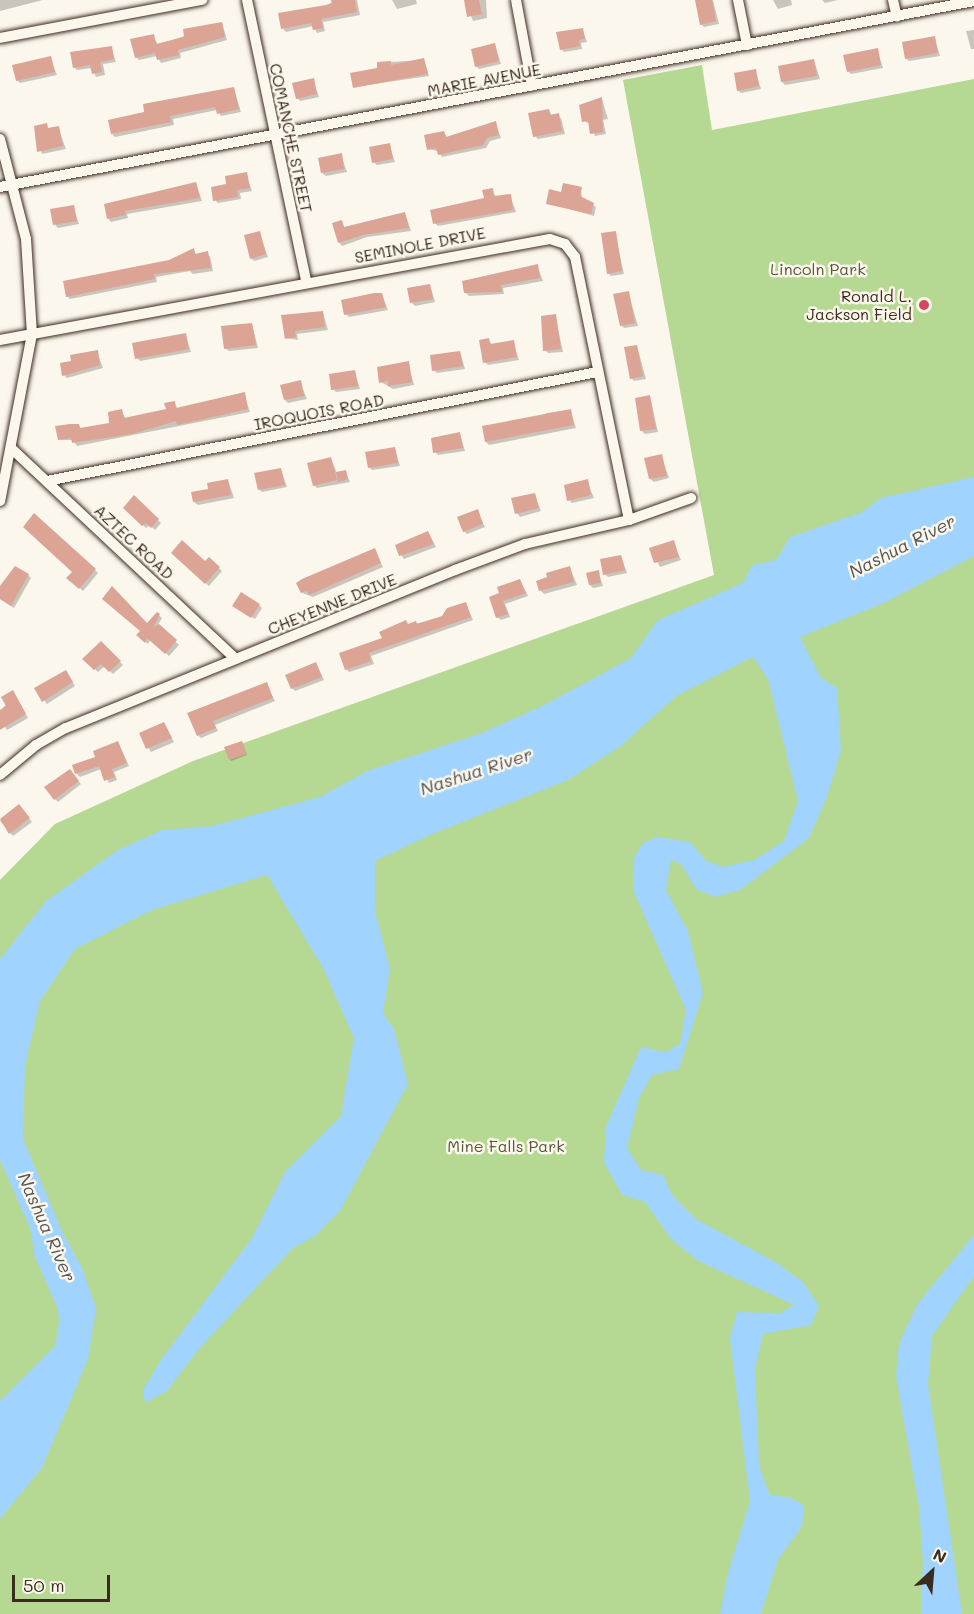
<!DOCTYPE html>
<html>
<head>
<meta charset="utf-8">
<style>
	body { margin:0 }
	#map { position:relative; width:974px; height:1614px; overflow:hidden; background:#fbf7ec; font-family:Mali,sans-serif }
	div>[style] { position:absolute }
	.green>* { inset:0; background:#b5d892 }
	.water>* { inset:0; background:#a0d3fe }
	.shadow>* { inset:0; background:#0003 }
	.building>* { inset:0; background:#dba494 }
	.roads { filter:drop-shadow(0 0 2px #3b2a1e) drop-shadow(0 0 2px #3b2a1e) }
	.minor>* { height:10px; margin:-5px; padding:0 5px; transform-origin:5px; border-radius:5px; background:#fbf7ec }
	.dots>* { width:16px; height:16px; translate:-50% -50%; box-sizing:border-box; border:3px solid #fbf7ec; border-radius:50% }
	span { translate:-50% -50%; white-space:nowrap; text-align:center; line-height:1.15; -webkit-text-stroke:5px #fbf7ec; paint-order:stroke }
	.street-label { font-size:16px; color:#3b2a1e }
	.park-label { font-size:16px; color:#5a563b }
	.poi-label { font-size:16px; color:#3b2a1e }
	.right { translate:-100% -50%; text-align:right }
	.water-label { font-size:18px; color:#545456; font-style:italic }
	.north { position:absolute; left:902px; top:1542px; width:60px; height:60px; -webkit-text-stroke:4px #fbf7ec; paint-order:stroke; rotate:26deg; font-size:16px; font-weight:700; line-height:24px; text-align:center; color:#3b2a1e }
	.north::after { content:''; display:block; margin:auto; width:21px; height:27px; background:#3b2a1e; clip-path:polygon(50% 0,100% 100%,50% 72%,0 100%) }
	.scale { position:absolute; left:12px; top:1575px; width:98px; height:27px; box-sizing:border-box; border:3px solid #3b2a1e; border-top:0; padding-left:8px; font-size:18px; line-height:21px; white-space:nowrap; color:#3b2a1e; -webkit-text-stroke:4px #fbf7ec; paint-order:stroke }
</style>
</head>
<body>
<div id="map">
	<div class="green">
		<i style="clip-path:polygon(702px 65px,712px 130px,974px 79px,974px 1614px,0 1614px,0 880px,55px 824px,193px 761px,714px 575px,623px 80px)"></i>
	</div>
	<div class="water">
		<i style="clip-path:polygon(974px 477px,974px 556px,884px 603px,800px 637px,821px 678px,837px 688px,841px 751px,827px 797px,809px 838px,740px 890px,716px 897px,697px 890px,682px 866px,671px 859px,666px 890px,688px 931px,703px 993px,679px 1069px,652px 1075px,639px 1098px,627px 1148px,641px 1170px,663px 1175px,672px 1195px,696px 1219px,777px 1263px,803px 1282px,819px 1306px,811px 1325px,763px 1334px,755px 1369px,759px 1466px,770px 1495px,792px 1498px,804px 1506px,802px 1526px,778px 1560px,761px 1614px,720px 1614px,728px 1573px,750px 1501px,730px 1338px,737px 1312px,780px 1313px,794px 1305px,698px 1261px,671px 1239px,645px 1202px,622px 1195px,604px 1162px,606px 1127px,641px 1047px,666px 1052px,680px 1044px,686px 1010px,633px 890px,634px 858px,643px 843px,657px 837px,690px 842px,705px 860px,722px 867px,754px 860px,784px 841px,798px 801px,768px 679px,753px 657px,676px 696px,621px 746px,568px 780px,430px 835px,375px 861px,375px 910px,390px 969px,383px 1013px,394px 1029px,408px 1084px,340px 1211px,315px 1236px,292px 1249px,198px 1350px,167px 1391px,145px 1403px,143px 1390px,161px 1360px,252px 1238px,285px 1172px,341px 1116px,354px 1038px,323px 968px,267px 875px,152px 910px,75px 949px,40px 1001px,25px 1066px,23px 1139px,62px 1231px,82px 1268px,96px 1308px,88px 1359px,42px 1468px,0 1519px,0 1401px,55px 1346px,59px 1323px,58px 1309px,35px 1257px,30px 1228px,0 1160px,0 959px,46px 901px,118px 850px,162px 830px,212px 826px,320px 797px,367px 771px,482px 733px,546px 704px,631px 658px,658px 620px,743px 583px,752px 565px,776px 560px,790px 537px,860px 513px,881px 498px)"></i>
		<i style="clip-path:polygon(974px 1235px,974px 1276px,932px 1336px,928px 1384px,962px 1614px,921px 1614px,923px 1560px,919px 1507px,896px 1376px,899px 1343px,918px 1303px)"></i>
	</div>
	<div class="shadow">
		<i style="clip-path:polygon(0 0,43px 0,0 11px)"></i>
		<i style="clip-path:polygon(336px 0,357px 0,360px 15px,323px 22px,325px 31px,317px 33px,313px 26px,286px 32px,283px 29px)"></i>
		<i style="clip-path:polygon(392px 0,416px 0,417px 4px,397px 9px)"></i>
		<i style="clip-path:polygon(465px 0,486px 0,487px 18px,473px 21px)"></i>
		<i style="clip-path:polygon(696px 0,713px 0,719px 24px,704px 27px,701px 24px)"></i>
		<i style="clip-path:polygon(773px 0,791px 0,792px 5px,778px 9px)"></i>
		<i style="clip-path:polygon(822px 0,838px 0,825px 3px)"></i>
		<i style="clip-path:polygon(222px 23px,227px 40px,180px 53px,181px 58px,161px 63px,157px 56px,139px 60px,136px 57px,153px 35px,158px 45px)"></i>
		<i style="clip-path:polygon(582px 29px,587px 42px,581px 43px,582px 49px,564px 52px,561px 49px)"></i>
		<i style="clip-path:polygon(974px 30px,974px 49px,971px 49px,966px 31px)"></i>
		<i style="clip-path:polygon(934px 37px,940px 56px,909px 61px,906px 58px)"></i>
		<i style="clip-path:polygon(495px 45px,501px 64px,479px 69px,476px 66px)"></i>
		<i style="clip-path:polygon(111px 48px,116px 62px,103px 64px,105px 75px,96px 77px,92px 68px,77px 70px,74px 67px)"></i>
		<i style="clip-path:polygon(877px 50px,883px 68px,851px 74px,848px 71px)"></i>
		<i style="clip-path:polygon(50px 58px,57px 75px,20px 83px,17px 80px)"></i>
		<i style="clip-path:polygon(424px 60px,429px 76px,354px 87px,390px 62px)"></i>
		<i style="clip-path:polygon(814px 60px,820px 79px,785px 85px,782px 82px)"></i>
		<i style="clip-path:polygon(755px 70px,761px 89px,741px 93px,738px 90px)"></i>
		<i style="clip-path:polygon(313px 80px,319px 97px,300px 101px,297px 98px)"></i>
		<i style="clip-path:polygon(234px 89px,241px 112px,221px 116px,217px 110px,173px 119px,174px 125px,115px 137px,112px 134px)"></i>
		<i style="clip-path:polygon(602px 99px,608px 119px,603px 120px,606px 134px,595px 136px,590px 124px,584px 121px)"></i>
		<i style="clip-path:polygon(549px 110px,552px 116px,561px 118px,565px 134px,538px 139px,535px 136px)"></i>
		<i style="clip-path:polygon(495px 123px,501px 138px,490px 141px,486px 148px,442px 157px,438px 151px,428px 149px,444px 132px,447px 138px)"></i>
		<i style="clip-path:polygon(35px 128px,58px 128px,66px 149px,42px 154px)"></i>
		<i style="clip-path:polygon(389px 145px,395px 162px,377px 165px,373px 162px)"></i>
		<i style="clip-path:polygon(341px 155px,347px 172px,326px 176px,322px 173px)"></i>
		<i style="clip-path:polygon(246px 174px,252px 191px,240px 193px,241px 199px,218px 203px,215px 200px)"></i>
		<i style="clip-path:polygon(196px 183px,202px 201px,127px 214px,128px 218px,111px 222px,108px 218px,105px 205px)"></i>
		<i style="clip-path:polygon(581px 189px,582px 199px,596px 207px,594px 216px,547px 203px)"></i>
		<i style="clip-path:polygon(492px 190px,496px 197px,510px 195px,516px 212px,438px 226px,435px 223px,485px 199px)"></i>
		<i style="clip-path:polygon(73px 207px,79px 224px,58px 228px,55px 225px)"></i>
		<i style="clip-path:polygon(405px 213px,411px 231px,367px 237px,342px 246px,339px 242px,341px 222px,345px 228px)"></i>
		<i style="clip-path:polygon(259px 233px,268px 257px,254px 261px,251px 258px)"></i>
		<i style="clip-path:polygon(615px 233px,624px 274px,611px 276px,608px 273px)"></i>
		<i style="clip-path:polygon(193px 250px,197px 255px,210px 256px,213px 271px,193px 274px,190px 271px,156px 277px,157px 282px,70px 299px,67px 296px,169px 262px)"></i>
		<i style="clip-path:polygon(537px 265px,543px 281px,503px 288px,504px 294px,469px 296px,466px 293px)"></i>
		<i style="clip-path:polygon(430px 285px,435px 302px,415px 306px,412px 303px)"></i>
		<i style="clip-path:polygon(628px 292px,638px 326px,624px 328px,621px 325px)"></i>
		<i style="clip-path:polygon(382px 295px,388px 310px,349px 317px,346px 314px)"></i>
		<i style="clip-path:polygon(323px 313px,328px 330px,297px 334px,298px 340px,286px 338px,283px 316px)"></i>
		<i style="clip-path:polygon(555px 315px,563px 352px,548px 353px,545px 350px)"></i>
		<i style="clip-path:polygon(252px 324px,258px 348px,229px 351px,225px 348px)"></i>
		<i style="clip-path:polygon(185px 334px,191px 352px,140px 361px,137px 358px)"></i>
		<i style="clip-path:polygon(489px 340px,492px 345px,513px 342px,519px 360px,488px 365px,485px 362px)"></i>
		<i style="clip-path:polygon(637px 346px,646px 379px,634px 381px,631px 378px)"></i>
		<i style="clip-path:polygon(97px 352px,103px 368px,67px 378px,64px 375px)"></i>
		<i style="clip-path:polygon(460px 352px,465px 369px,437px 373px,434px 370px)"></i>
		<i style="clip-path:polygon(408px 363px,414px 385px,393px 389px,381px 382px)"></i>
		<i style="clip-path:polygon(355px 372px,360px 389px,336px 392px,333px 389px)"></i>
		<i style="clip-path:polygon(300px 382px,307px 399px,288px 403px,285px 400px)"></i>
		<i style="clip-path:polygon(244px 394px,250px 412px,77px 446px,73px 440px,60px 440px,79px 426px,82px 430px,111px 424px,121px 411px,126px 419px,168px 410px,174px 403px,178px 409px)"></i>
		<i style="clip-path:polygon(650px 397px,658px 432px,645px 434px,642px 431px)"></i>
		<i style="clip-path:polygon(570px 410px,576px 428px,489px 445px,486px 442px,547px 413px)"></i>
		<i style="clip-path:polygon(460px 434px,465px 451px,438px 455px,435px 452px)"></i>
		<i style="clip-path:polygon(395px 449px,400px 466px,372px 470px,369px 467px)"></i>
		<i style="clip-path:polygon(661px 456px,669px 478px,654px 482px,650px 479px)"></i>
		<i style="clip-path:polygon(331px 459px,337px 473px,345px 471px,350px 482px,317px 488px,314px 485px)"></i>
		<i style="clip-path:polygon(281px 470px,287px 487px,262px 492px,259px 489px)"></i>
		<i style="clip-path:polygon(228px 480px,234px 498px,198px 505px,194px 502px)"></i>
		<i style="clip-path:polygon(587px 481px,594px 498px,572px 503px,569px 500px)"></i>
		<i style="clip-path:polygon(534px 494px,541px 511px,520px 517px,517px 513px)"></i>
		<i style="clip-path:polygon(134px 497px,161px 523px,155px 530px,150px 525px,146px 528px,125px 508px)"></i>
		<i style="clip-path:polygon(477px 511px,485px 527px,467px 534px,464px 531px)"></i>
		<i style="clip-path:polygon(35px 515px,98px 573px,83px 591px,68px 578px,74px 572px)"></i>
		<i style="clip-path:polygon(428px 533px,436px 547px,404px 559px,401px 555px,397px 546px)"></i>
		<i style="clip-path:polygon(673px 542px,681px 560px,660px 567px,651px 549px)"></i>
		<i style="clip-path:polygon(374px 550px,383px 567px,313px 597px,302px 593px)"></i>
		<i style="clip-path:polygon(173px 552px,205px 563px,209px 559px,222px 571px,209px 586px)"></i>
		<i style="clip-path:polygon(621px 556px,627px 573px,608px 577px,605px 574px)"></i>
		<i style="clip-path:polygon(570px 568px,577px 585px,544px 594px,541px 591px,538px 582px)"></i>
		<i style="clip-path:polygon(598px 572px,603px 586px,593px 588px,590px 585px)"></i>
		<i style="clip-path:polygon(28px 575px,31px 578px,14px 608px,0 599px,0 590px)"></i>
		<i style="clip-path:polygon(520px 581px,528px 596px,505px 604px,510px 617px,501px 620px,497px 617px,501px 593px)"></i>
		<i style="clip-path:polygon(466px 604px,473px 620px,371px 656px,374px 664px,349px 672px,346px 669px,409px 625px,443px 618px)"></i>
		<i style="clip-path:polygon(259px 605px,262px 608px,255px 619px,235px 606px)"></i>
		<i style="clip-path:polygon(157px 614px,162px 618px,158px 625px,179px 645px,169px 656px,151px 639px,148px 644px,138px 635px)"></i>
		<i style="clip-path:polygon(101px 643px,123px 665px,113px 674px,105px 666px,98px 672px,85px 659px)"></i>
		<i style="clip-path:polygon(316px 663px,324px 680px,295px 691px,292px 688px)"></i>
		<i style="clip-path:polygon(66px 672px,75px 686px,47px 704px,36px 689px)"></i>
		<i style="clip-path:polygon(266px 684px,275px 701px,215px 725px,218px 731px,201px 738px,198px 735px,189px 714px)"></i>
		<i style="clip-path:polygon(15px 695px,28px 718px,7px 730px,0 720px,0 711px)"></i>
		<i style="clip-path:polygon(164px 724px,174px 742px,151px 752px,141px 734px)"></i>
		<i style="clip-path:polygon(118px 743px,129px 766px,114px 772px,117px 780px,109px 783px,101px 769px,80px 777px,77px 774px,74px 766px,97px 758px)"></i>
		<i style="clip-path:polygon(243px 744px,247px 755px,231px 761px,230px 760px)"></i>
		<i style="clip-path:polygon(73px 774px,81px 784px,58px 802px,55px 799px)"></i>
		<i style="clip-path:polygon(19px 806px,32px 822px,13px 836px,0 821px)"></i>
	</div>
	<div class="building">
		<i style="clip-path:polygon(331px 0,355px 0,357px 12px,321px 19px,323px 28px,313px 30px,311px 23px,281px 29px,278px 13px,332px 4px)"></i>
		<i style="clip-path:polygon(464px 0,479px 0,482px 14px,467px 17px)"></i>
		<i style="clip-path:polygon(695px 0,712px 0,716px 21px,700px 25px)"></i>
		<i style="clip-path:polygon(222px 22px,225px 37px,178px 50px,179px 55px,157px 60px,155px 53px,135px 58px,130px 39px,154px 34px,156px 44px,184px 37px,183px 29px)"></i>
		<i style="clip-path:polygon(583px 28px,585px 39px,579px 40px,580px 46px,560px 50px,556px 32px)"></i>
		<i style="clip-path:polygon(935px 36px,938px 53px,905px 59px,902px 42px)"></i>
		<i style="clip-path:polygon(495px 43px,499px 61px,475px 67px,471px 49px)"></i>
		<i style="clip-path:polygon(112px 46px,114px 59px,100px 62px,102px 72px,92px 74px,90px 65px,73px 68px,70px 52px)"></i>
		<i style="clip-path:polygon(878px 48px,881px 65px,847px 72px,843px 55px)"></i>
		<i style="clip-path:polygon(51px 56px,55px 72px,16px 81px,12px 65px)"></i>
		<i style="clip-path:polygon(424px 58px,428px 74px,353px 88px,350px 73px,377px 68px,377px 62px,391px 61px,391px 65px)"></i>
		<i style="clip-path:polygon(814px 59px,817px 76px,781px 82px,778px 66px)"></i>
		<i style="clip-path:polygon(756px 69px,759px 86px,737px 91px,734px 73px)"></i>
		<i style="clip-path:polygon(314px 78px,317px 94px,296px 99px,292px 83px)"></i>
		<i style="clip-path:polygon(234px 87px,239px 109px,217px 114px,215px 107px,170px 116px,171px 122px,111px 134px,108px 120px,144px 112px,143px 104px)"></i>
		<i style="clip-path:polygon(602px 97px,603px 132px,590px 134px,588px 121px,582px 122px,579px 105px)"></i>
		<i style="clip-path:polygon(549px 109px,550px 115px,559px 113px,562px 131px,533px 137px,528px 113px)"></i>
		<i style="clip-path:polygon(496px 121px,499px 135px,487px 138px,483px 145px,438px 155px,436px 148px,427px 150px,424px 135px,444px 131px,446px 137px)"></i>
		<i style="clip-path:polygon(47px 123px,48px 128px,59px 126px,63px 146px,37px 152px,34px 126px)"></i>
		<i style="clip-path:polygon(390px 143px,393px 159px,372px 163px,369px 147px)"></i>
		<i style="clip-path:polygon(342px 153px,344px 169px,321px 173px,318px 158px)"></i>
		<i style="clip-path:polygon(247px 172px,250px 188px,237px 190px,238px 197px,213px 201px,211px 187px,226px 184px,225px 176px)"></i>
		<i style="clip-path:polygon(196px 182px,200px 198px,125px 211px,126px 215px,107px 219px,104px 204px)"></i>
		<i style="clip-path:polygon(563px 183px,582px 187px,580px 196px,594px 203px,591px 214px,546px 204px,549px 189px,561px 192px)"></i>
		<i style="clip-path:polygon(493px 188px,494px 196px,511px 194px,513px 210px,433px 224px,430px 210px,484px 198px,482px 190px)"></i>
		<i style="clip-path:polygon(74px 205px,77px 221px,53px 225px,50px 209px)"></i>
		<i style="clip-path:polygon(405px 212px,409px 228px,363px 235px,338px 243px,332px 223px,342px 220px,344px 227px)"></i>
		<i style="clip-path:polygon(260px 231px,266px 254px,250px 259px,244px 235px)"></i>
		<i style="clip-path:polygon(616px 231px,622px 271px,607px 274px,601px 233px)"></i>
		<i style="clip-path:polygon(194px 248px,195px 254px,208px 251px,211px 268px,154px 274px,155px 279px,66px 297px,63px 281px,169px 260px)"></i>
		<i style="clip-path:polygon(538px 264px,540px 278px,501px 285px,502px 292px,464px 293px,462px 281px)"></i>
		<i style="clip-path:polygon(430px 284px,433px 299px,410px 303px,407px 288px)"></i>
		<i style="clip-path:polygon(629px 291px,635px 323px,620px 326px,613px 294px)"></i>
		<i style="clip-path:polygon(374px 293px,382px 293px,386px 307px,344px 315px,341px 300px)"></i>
		<i style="clip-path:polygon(323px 311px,325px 327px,295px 331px,296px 337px,285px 339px,281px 315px)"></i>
		<i style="clip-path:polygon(556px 314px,561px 349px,543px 351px,541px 316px)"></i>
		<i style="clip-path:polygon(252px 323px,256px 345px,224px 349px,221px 326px)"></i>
		<i style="clip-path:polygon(186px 333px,189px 349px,135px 359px,132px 343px)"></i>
		<i style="clip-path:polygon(489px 338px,490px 344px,514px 340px,517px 357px,483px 363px,479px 340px)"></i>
		<i style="clip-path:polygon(637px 345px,643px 376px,630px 379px,624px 347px)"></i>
		<i style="clip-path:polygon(98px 350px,100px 365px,62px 376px,60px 363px,71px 361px,70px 355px)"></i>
		<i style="clip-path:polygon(460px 351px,463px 366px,432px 371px,430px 355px)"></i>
		<i style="clip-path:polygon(409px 361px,412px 382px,388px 386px,388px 381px,379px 383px,377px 367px)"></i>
		<i style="clip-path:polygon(355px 370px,358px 386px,331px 390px,329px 374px)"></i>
		<i style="clip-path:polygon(301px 380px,304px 396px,284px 400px,280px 385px)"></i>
		<i style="clip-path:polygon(245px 392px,248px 409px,177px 425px,176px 421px,132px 434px,72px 443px,71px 438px,58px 440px,55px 426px,70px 424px,79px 424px,80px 428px,109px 423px,108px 412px,122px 409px,124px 418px,166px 409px,164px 403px,175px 401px,176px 408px)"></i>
		<i style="clip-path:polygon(650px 395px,656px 429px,640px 431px,635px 398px)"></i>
		<i style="clip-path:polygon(571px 409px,574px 425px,485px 442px,482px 426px)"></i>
		<i style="clip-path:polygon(460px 432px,463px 448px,433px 453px,431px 438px)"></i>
		<i style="clip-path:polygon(395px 447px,398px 463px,368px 468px,365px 452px)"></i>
		<i style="clip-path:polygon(662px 454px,667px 476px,649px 479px,644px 458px)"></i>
		<i style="clip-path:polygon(331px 457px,337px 480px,313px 486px,307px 463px)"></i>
		<i style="clip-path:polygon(281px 468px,285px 485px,258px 490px,254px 473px)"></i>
		<i style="clip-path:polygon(346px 470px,348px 479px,338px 482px,336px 472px)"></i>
		<i style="clip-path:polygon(228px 479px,231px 495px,193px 502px,191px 492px,208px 489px,207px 483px)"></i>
		<i style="clip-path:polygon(588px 479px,591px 495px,567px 501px,564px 485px)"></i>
		<i style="clip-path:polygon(535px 493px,539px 508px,515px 514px,511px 498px)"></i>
		<i style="clip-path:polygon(134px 495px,159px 519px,151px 528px,146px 523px,142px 526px,123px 508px)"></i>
		<i style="clip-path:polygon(478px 509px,483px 524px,463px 532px,457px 517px)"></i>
		<i style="clip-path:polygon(34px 513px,96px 569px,79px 589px,66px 578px,72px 572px,23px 527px)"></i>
		<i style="clip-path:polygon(428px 531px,434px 544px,399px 556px,395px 545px)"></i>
		<i style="clip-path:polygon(182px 540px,205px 561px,209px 557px,220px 567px,205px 584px,171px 553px)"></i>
		<i style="clip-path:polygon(674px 540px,679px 557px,654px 563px,649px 548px)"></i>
		<i style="clip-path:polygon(375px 548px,381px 563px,309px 595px,307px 591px,301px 593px,296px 583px,302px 579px)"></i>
		<i style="clip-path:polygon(621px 555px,625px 570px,603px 575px,600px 559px)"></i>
		<i style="clip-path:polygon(15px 566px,29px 574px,11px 606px,0 599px,0 586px)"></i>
		<i style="clip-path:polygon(570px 566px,574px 582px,539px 591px,536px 581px,547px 577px,546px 573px)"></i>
		<i style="clip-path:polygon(599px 570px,601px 583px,589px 585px,586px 573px)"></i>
		<i style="clip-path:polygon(520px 579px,526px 593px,503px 601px,508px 614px,496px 618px,489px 597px,499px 593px,497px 587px)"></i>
		<i style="clip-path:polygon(112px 586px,147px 623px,157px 612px,160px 614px,153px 628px,159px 624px,177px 640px,165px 654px,147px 638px,145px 643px,136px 635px,140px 631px,102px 599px)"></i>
		<i style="clip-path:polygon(241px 592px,260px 604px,251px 618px,232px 606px)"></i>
		<i style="clip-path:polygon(466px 602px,471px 617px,369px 653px,371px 661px,345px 670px,339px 653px,382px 638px,379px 632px,406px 620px,408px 624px,416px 621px,417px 624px,442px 616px,447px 608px)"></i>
		<i style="clip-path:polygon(101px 641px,121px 661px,109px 672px,101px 664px,94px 670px,82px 659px)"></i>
		<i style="clip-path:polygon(316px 662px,322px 677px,291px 689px,285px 675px)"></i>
		<i style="clip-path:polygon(66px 670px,73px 682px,42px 702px,34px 688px)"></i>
		<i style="clip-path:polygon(267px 682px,273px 698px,213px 721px,216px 728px,197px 736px,187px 713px)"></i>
		<i style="clip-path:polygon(13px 690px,26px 714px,0 730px,0 710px,6px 706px,1px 697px)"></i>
		<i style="clip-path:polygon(164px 722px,172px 738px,146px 749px,139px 733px)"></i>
		<i style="clip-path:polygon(118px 741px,127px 763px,112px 769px,115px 777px,104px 781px,99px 766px,75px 774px,72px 765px,95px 757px,93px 751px)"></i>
		<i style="clip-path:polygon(242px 741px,247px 754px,229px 760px,224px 747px)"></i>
		<i style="clip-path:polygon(70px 769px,79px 781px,54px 800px,44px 787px)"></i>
		<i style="clip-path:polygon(19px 804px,30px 818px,9px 834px,0 819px)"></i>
	</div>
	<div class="roads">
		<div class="minor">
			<i style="left:247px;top:0;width:287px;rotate:78.1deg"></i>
			<i style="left:516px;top:0;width:87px;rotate:79.5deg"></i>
			<i style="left:738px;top:0;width:46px;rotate:78.7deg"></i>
			<i style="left:893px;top:0;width:17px;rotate:77deg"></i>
			<i style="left:0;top:38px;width:206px;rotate:-10.7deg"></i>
			<i style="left:0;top:139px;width:103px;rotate:75.4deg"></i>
			<i style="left:26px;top:239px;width:95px;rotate:86.4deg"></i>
			<i style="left:32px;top:334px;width:170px;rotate:100.8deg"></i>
			<i style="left:0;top:187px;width:992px;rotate:-10.81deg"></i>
			<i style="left:0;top:340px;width:559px;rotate:-10.41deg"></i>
			<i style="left:550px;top:239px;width:16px;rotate:18deg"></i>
			<i style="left:565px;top:244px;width:16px;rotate:52deg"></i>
			<i style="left:575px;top:257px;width:268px;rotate:78.4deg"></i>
			<i style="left:11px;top:448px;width:308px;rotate:43.2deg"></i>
			<i style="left:47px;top:481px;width:561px;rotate:-11.21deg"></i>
			<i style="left:0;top:775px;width:47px;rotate:-39.8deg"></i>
			<i style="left:36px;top:745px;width:34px;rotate:-30deg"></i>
			<i style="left:66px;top:728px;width:420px;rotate:-22.1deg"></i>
			<i style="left:455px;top:570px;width:75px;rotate:-20.4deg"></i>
			<i style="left:525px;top:544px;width:107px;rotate:-13deg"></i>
			<i style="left:629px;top:520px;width:66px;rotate:-19.5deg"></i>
		</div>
	</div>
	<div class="dots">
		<i style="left:924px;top:305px;background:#d1495b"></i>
	</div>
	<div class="street-label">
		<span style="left:484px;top:80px;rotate:-11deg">MARIE AVENUE</span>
		<span style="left:291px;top:138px;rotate:78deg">COMANCHE STREET</span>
		<span style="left:420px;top:245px;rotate:-11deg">SEMINOLE DRIVE</span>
		<span style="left:319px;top:412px;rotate:-11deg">IROQUOIS ROAD</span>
		<span style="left:134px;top:542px;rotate:43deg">AZTEC ROAD</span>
		<span style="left:332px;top:604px;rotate:-22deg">CHEYENNE DRIVE</span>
	</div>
	<div class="park-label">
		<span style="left:818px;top:269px">Lincoln Park</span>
		<span style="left:506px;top:1146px">Mine Falls Park</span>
	</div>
	<div class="poi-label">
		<span class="right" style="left:912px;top:305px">Ronald L.<br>Jackson Field</span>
	</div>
	<div class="water-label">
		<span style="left:902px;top:546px;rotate:-27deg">Nashua River</span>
		<span style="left:476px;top:771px;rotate:-18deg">Nashua River</span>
		<span style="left:47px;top:1227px;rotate:66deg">Nashua River</span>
	</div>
	<div class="north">N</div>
	<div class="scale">50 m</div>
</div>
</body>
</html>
